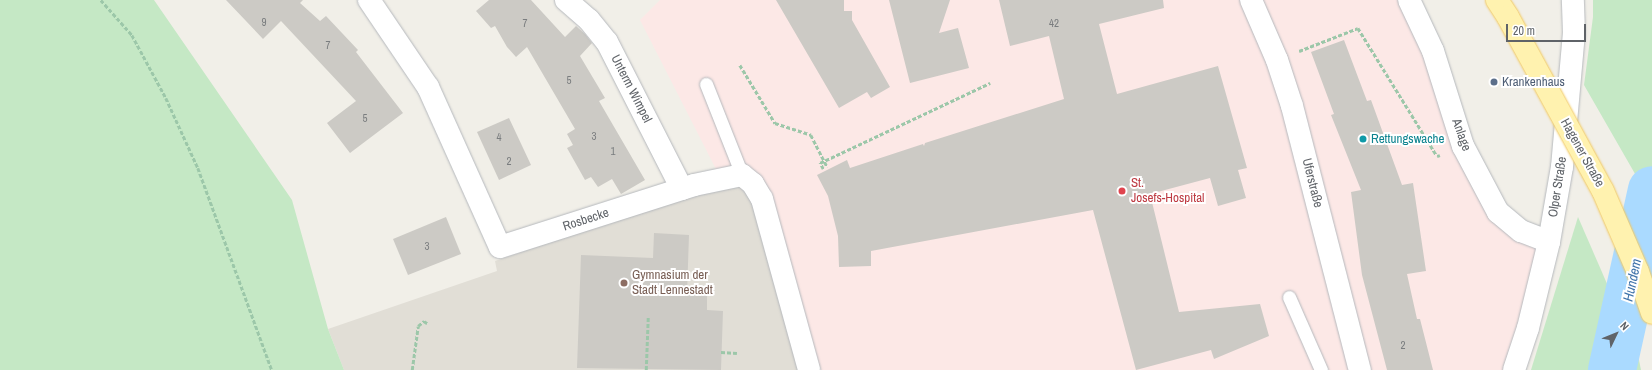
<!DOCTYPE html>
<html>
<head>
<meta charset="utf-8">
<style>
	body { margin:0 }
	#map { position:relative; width:1652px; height:370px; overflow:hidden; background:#f1efe8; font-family:"Archivo Narrow",sans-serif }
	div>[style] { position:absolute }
	.education>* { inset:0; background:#e1ded6 }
	.medical>* { inset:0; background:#fce8e6 }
	.green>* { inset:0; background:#c5e8c5 }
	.river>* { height:48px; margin:-24px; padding:0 24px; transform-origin:24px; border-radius:24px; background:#aadaff }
	.building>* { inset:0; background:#cccac5 }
	.path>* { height:2.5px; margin-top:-1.25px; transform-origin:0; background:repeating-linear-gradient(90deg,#9cc7a9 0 4px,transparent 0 6px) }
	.roads { filter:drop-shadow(0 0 1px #b5b8bc) drop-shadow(0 0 1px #b5b8bc) }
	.service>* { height:13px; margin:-6.5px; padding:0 6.5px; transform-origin:6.5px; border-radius:6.5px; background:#fff }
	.minor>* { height:22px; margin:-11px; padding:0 11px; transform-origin:11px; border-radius:11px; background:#fff }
	.secondary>* { height:22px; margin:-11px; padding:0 11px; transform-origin:11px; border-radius:11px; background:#fff }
	.path-bridge>* { height:2.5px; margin-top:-1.25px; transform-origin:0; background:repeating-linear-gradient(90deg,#9cc7a9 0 4px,transparent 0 6px) }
	.bridges { filter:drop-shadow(0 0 1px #f2c960) drop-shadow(0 0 1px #f2c960) }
	.primary-bridge>* { height:22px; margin:-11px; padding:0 11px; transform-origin:11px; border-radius:11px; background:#fff2af }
	.dots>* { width:11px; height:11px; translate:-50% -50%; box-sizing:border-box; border:2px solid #fff; border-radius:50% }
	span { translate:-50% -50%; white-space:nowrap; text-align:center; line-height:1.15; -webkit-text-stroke:4px #fff; paint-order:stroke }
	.number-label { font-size:11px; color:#7a7d7f }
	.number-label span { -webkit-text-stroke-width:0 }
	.service-label { font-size:13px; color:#4e5e75 }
	.left { translate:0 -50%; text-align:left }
	.street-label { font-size:13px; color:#5f6368 }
	.culture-label { font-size:13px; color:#0d838f }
	.health-label { font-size:13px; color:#be3a42 }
	.education-label { font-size:13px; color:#785e54 }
	.water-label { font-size:14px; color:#4174aa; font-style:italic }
	.north { position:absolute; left:1596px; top:314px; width:40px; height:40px; -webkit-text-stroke:3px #fff; paint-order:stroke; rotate:47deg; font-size:11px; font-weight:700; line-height:16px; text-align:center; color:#5f6368 }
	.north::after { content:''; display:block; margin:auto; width:14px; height:18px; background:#5f6368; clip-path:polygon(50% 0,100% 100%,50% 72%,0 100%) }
	.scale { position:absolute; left:1506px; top:24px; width:80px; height:18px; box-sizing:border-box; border:2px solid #5f6368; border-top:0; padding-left:5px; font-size:12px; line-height:14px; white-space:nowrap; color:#5f6368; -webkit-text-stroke:3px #fff; paint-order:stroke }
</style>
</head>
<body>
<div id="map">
	<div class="education">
		<i style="clip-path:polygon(753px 184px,809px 370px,344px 370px,328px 329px,497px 271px,495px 261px,677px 200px)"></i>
	</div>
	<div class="medical">
		<i style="clip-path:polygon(660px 0,1409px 0,1491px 200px,1549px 242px,1514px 370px,809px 370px,753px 184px,721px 179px,640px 20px)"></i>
	</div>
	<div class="green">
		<i style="clip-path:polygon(0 0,154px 0,292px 200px,328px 329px,344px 370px,0 370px)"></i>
		<i style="clip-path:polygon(1593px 0,1652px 0,1652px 212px,1642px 186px,1584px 85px,1593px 17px)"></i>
		<i style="clip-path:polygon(1578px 217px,1638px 355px,1641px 370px,1531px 370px)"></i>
	</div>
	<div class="river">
		<i style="left:1612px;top:370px;width:184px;rotate:-77.5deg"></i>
	</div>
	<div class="building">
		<i style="clip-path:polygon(226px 0,303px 0,300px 3px,320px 21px,326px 16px,358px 50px,356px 52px,403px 113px,350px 153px,327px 123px,356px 101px,281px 21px,263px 39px)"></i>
		<i style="clip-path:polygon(489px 0,531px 0,565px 37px,576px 26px,585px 34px,592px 43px,580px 56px,605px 98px,599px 101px,645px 180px,621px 194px,612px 179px,598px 187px,591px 177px,585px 180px,567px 148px,573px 145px,567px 134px,575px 129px,527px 47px,516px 57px,507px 47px,495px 26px,491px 28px,476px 11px)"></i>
		<i style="clip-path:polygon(776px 0,844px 0,844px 11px,852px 11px,852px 20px,890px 87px,871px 98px,867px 92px,839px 108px)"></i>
		<i style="clip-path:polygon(889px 0,950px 0,939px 33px,958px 28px,969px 68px,910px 83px)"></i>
		<i style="clip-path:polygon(999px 0,1163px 0,1164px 8px,1099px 24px,1117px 94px,1218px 66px,1247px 168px,1238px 170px,1246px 198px,1218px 206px,1210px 178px,1150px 194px,1179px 312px,1260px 304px,1269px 336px,1214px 359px,1211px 350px,1136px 370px,1093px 210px,871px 251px,871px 266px,839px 267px,838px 236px,828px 196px,817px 175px,847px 160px,850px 168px,923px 144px,924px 146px,925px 143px,1064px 99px,1049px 36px,1010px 46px)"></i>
		<i style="clip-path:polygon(1344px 40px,1367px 101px,1371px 100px,1402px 185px,1413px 183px,1426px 271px,1407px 274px,1417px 319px,1420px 319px,1433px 370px,1387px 370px,1362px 275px,1351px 192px,1361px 190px,1331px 115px,1334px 114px,1311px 52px)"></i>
		<i style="clip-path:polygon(509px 118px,531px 165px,499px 180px,477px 132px)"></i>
		<i style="clip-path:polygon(446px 217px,461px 254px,408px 275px,393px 239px)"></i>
		<i style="clip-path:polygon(654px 233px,689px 235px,687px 294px,707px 295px,707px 310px,723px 311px,721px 370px,577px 368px,581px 255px,653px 258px)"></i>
	</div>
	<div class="path">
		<i style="left:101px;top:0;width:47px;rotate:48.5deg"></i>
		<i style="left:132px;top:35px;width:72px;rotate:61.6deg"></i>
		<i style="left:166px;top:98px;width:77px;rotate:65.4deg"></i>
		<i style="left:198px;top:168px;width:215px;rotate:69.9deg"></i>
		<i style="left:1299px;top:51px;width:63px;rotate:-21.3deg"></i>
		<i style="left:1358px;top:28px;width:150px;rotate:58.3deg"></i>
		<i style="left:1437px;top:156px;width:3px;rotate:-18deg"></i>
		<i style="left:740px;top:65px;width:68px;rotate:58.9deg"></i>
		<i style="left:775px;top:123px;width:38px;rotate:18deg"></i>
		<i style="left:823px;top:169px;width:7px;rotate:-117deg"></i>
		<i style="left:820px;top:163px;width:188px;rotate:-25.2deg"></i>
		<i style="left:721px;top:352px;width:16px;rotate:4deg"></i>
		<i style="left:412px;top:370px;width:44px;rotate:-82.2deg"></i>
		<i style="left:418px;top:326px;width:8px;rotate:-40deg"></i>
		<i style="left:424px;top:321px;width:4px;rotate:34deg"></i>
		<i style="left:646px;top:370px;width:53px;rotate:-87.8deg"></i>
	</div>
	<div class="roads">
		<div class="service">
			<i style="left:706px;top:84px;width:98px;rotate:68.4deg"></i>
			<i style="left:1289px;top:297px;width:80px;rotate:66.3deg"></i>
		</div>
		<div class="minor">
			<i style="left:369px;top:0;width:105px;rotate:55.9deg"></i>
			<i style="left:428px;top:87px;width:175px;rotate:65.8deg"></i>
			<i style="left:500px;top:247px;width:204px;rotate:-17.7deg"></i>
			<i style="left:694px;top:185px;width:49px;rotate:-11.8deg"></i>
			<i style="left:742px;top:175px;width:14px;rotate:39deg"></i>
			<i style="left:753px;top:184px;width:17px;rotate:59deg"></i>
			<i style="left:762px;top:199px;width:177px;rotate:74.6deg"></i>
			<i style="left:566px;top:0;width:30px;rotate:41deg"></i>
			<i style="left:589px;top:20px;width:28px;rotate:51deg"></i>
			<i style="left:607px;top:42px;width:165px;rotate:63deg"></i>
			<i style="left:1251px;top:0;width:65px;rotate:66.6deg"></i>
			<i style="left:1277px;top:60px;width:48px;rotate:71.9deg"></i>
			<i style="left:1292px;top:106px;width:273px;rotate:75.6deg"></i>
			<i style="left:1409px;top:0;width:56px;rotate:64.8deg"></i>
			<i style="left:1433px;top:51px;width:100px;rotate:72.5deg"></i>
			<i style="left:1463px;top:146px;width:75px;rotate:62.1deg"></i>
			<i style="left:1498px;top:212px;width:30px;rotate:40deg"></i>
			<i style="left:1521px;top:231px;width:30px;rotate:21deg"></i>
		</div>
		<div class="secondary">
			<i style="left:1514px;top:370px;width:44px;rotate:-71.6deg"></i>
			<i style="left:1528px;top:328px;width:89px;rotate:-76.3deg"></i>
			<i style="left:1549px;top:242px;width:76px;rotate:-80.2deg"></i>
			<i style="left:1562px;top:167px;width:135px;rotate:-84.9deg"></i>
			<i style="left:1574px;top:33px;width:33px;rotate:-92deg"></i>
		</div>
	</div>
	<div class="path-bridge">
		<i style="left:811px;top:135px;width:36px;rotate:63deg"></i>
	</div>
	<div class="bridges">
		<div class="primary-bridge">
			<i style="left:1497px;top:0;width:20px;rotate:57deg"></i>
			<i style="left:1508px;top:17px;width:198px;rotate:61.4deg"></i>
			<i style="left:1603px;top:191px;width:88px;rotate:66.6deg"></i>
			<i style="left:1638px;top:272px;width:43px;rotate:71.1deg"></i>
		</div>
	</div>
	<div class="dots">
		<i style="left:1494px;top:82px;background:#5c6f8a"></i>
		<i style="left:1363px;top:139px;background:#0f9aa8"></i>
		<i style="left:1122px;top:191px;background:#e0444e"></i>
		<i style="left:624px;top:283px;background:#8d6e63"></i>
	</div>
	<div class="number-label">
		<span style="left:264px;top:22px">9</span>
		<span style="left:525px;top:23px">7</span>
		<span style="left:1054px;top:23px">42</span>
		<span style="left:328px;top:45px">7</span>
		<span style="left:569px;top:80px">5</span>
		<span style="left:365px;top:118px">5</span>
		<span style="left:594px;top:136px">3</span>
		<span style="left:499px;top:137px">4</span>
		<span style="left:613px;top:151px">1</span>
		<span style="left:509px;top:161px">2</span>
		<span style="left:427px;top:246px">3</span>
		<span style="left:1403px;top:345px">2</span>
	</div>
	<div class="service-label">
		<span class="left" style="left:1502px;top:82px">Krankenhaus</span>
	</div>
	<div class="street-label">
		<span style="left:631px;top:89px;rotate:63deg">Unterm Wimpel</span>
		<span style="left:1461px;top:135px;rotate:70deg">Anlage</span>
		<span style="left:1582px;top:153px;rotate:61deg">Hagener Straße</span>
		<span style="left:1312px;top:183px;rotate:76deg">Uferstraße</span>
		<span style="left:1558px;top:187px;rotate:-81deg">Olper Straße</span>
		<span style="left:586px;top:220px;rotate:-18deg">Rosbecke</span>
	</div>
	<div class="culture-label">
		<span class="left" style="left:1371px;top:139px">Rettungswache</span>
	</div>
	<div class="health-label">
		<span class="left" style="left:1131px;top:191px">St.<br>Josefs-Hospital</span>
	</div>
	<div class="education-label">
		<span class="left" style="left:632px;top:283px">Gymnasium der<br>Stadt Lennestadt</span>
	</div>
	<div class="water-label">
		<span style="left:1632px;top:280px;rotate:-78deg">Hundem</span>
	</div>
	<div class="north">N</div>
	<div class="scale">20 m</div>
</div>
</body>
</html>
